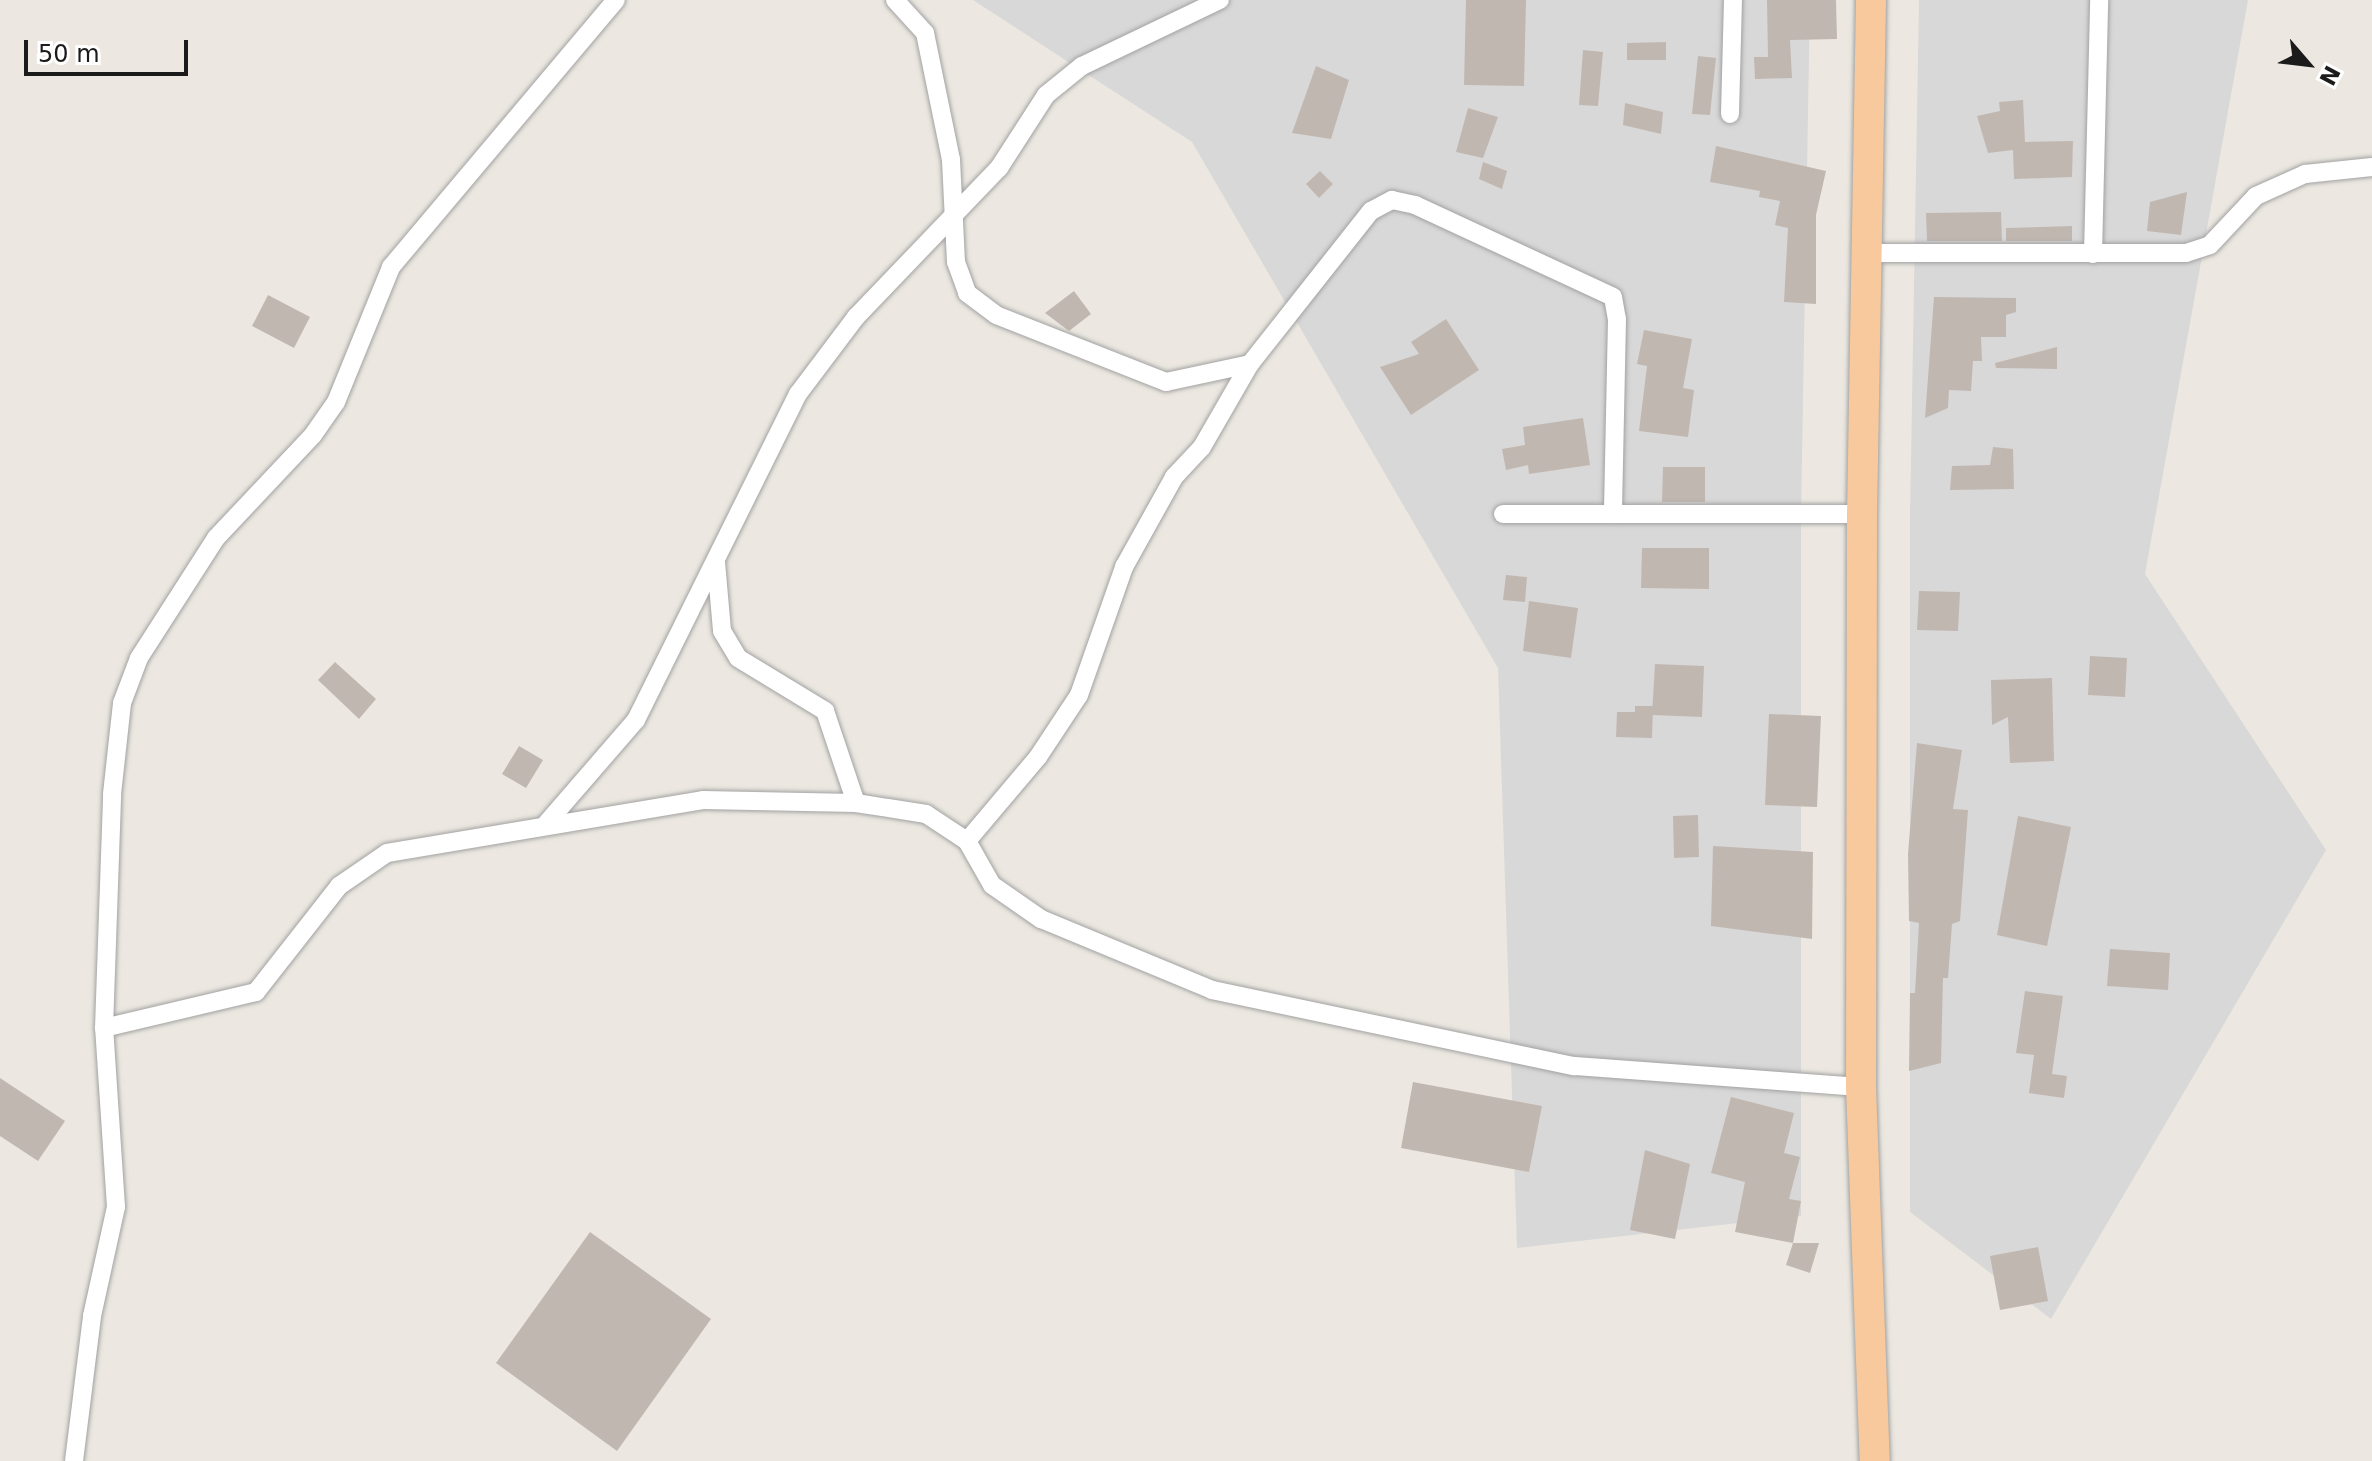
<!DOCTYPE html>
<html>
<head>
<meta charset="utf-8">
<style>
	body { margin:0 }
	#map { position:relative; width:2372px; height:1461px; overflow:hidden; background:#ece8e1; font-family:"DejaVu Sans",sans-serif }
	div>[style] { position:absolute }
	.residential>* { inset:0; background:#d9d8d8 }
	.building>* { inset:0; background:#c1b7b1 }
	.roads { filter:drop-shadow(0 0 2px #a2a2a2) drop-shadow(0 0 2px #a2a2a2) }
	.street>* { height:18px; margin:-9px; padding:0 9px; transform-origin:9px; border-radius:9px; background:#fff }
	.primary>* { height:30px; margin:-15px; padding:0 15px; transform-origin:15px; border-radius:15px; background:#f7c99c }
	span { translate:-50% -50%; white-space:nowrap; text-align:center; line-height:1.15; -webkit-text-stroke:7px #fff; paint-order:stroke }
	.north { position:absolute; left:2268px; top:24px; width:80px; height:80px; -webkit-text-stroke:6px #fff; paint-order:stroke; rotate:118deg; font-size:22px; font-weight:700; line-height:32px; text-align:center; color:#1b1b1b }
	.north::after { content:''; display:block; margin:auto; width:28px; height:36px; background:#1b1b1b; clip-path:polygon(50% 0,100% 100%,50% 72%,0 100%) }
	.scale { position:absolute; left:24px; top:40px; width:164px; height:36px; box-sizing:border-box; border:4px solid #1b1b1b; border-top:0; padding-left:10px; font-size:24px; line-height:28px; white-space:nowrap; color:#1b1b1b; -webkit-text-stroke:6px #fff; paint-order:stroke }
</style>
</head>
<body>
<div id="map">
	<div class="residential">
		<i style="clip-path:polygon(973px 0,1810px 0,1801px 514px,1801px 1216px,1517px 1248px,1498px 668px,1192px 142px)"></i>
		<i style="clip-path:polygon(1919px 0,2248px 0,2145px 574px,2326px 850px,2051px 1319px,1910px 1212px,1910px 515px)"></i>
	</div>
	<div class="building">
		<i style="clip-path:polygon(1466px 0,1526px 0,1524px 86px,1464px 85px)"></i>
		<i style="clip-path:polygon(1767px 0,1836px 0,1837px 39px,1790px 40px,1792px 78px,1755px 79px,1754px 57px,1768px 57px)"></i>
		<i style="clip-path:polygon(1666px 42px,1666px 60px,1627px 60px,1627px 43px)"></i>
		<i style="clip-path:polygon(1583px 50px,1603px 52px,1598px 106px,1579px 105px)"></i>
		<i style="clip-path:polygon(1698px 56px,1716px 58px,1710px 115px,1692px 114px)"></i>
		<i style="clip-path:polygon(1316px 66px,1349px 80px,1331px 139px,1292px 133px)"></i>
		<i style="clip-path:polygon(2023px 100px,2025px 142px,2073px 141px,2072px 177px,2014px 179px,2013px 150px,1988px 153px,1977px 116px,2000px 111px,1999px 102px)"></i>
		<i style="clip-path:polygon(1625px 103px,1663px 112px,1661px 134px,1623px 125px)"></i>
		<i style="clip-path:polygon(1468px 108px,1498px 117px,1483px 158px,1456px 152px)"></i>
		<i style="clip-path:polygon(1716px 146px,1826px 171px,1816px 215px,1816px 304px,1784px 302px,1788px 228px,1775px 225px,1780px 201px,1759px 197px,1760px 191px,1710px 182px)"></i>
		<i style="clip-path:polygon(1483px 162px,1507px 171px,1502px 189px,1479px 179px)"></i>
		<i style="clip-path:polygon(1320px 171px,1333px 184px,1319px 198px,1306px 184px)"></i>
		<i style="clip-path:polygon(2187px 192px,2181px 235px,2147px 231px,2150px 202px)"></i>
		<i style="clip-path:polygon(2001px 212px,2002px 241px,1927px 241px,1926px 213px)"></i>
		<i style="clip-path:polygon(2072px 226px,2072px 241px,2006px 241px,2006px 228px)"></i>
		<i style="clip-path:polygon(1074px 291px,1091px 314px,1069px 331px,1045px 313px)"></i>
		<i style="clip-path:polygon(268px 295px,310px 317px,294px 348px,252px 326px)"></i>
		<i style="clip-path:polygon(1934px 297px,2016px 298px,2016px 312px,2006px 315px,2006px 337px,1981px 337px,1982px 361px,1973px 361px,1971px 391px,1949px 390px,1948px 408px,1925px 418px)"></i>
		<i style="clip-path:polygon(1446px 319px,1479px 370px,1411px 415px,1380px 367px,1419px 354px,1411px 342px)"></i>
		<i style="clip-path:polygon(1644px 330px,1692px 339px,1683px 388px,1694px 390px,1688px 437px,1639px 431px,1647px 366px,1637px 364px)"></i>
		<i style="clip-path:polygon(2057px 347px,2057px 369px,1996px 368px,1995px 363px)"></i>
		<i style="clip-path:polygon(1583px 418px,1590px 465px,1529px 474px,1528px 465px,1506px 470px,1502px 449px,1525px 445px,1523px 427px)"></i>
		<i style="clip-path:polygon(1993px 447px,2013px 449px,2014px 489px,1950px 490px,1952px 466px,1990px 465px)"></i>
		<i style="clip-path:polygon(1663px 467px,1705px 467px,1705px 502px,1662px 502px)"></i>
		<i style="clip-path:polygon(1642px 548px,1709px 548px,1709px 589px,1641px 588px)"></i>
		<i style="clip-path:polygon(1506px 575px,1527px 577px,1525px 602px,1503px 600px)"></i>
		<i style="clip-path:polygon(1919px 591px,1960px 592px,1958px 631px,1917px 630px)"></i>
		<i style="clip-path:polygon(1529px 601px,1578px 608px,1571px 658px,1523px 651px)"></i>
		<i style="clip-path:polygon(2090px 656px,2127px 658px,2125px 697px,2088px 695px)"></i>
		<i style="clip-path:polygon(335px 662px,376px 699px,359px 719px,318px 680px)"></i>
		<i style="clip-path:polygon(1655px 664px,1704px 666px,1702px 717px,1652px 715px)"></i>
		<i style="clip-path:polygon(2052px 678px,2054px 761px,2010px 763px,2008px 717px,1992px 725px,1991px 680px)"></i>
		<i style="clip-path:polygon(1635px 706px,1653px 706px,1652px 738px,1616px 737px,1617px 712px,1635px 712px)"></i>
		<i style="clip-path:polygon(1769px 714px,1821px 716px,1817px 807px,1765px 805px)"></i>
		<i style="clip-path:polygon(1917px 743px,1962px 750px,1953px 809px,1968px 810px,1960px 921px,1952px 924px,1948px 978px,1943px 978px,1941px 1063px,1909px 1071px,1910px 993px,1915px 993px,1919px 923px,1909px 921px,1908px 854px)"></i>
		<i style="clip-path:polygon(519px 746px,543px 760px,526px 788px,502px 774px)"></i>
		<i style="clip-path:polygon(1698px 815px,1699px 857px,1674px 858px,1673px 816px)"></i>
		<i style="clip-path:polygon(2018px 816px,2071px 827px,2047px 946px,1997px 935px)"></i>
		<i style="clip-path:polygon(1713px 846px,1813px 852px,1812px 939px,1711px 926px)"></i>
		<i style="clip-path:polygon(2110px 949px,2170px 953px,2168px 990px,2107px 986px)"></i>
		<i style="clip-path:polygon(2025px 991px,2063px 996px,2052px 1074px,2067px 1076px,2064px 1098px,2029px 1093px,2034px 1055px,2016px 1053px)"></i>
		<i style="clip-path:polygon(0 1078px,65px 1121px,38px 1161px,0 1136px)"></i>
		<i style="clip-path:polygon(1413px 1082px,1542px 1106px,1529px 1172px,1401px 1148px)"></i>
		<i style="clip-path:polygon(1731px 1097px,1794px 1113px,1784px 1153px,1800px 1157px,1789px 1199px,1801px 1201px,1793px 1243px,1735px 1232px,1745px 1182px,1711px 1173px)"></i>
		<i style="clip-path:polygon(1645px 1150px,1690px 1164px,1675px 1239px,1630px 1230px)"></i>
		<i style="clip-path:polygon(590px 1232px,711px 1319px,617px 1451px,496px 1363px)"></i>
		<i style="clip-path:polygon(1793px 1243px,1819px 1243px,1810px 1273px,1786px 1265px)"></i>
		<i style="clip-path:polygon(2038px 1247px,2048px 1301px,2000px 1310px,1990px 1256px)"></i>
	</div>
	<div class="roads">
		<div class="street">
			<i style="left:895px;top:0;width:45px;rotate:47.7deg"></i>
			<i style="left:925px;top:33px;width:130px;rotate:78.4deg"></i>
			<i style="left:951px;top:160px;width:102px;rotate:87.2deg"></i>
			<i style="left:956px;top:262px;width:33px;rotate:70deg"></i>
			<i style="left:967px;top:293px;width:36px;rotate:37deg"></i>
			<i style="left:996px;top:315px;width:183px;rotate:21.5deg"></i>
			<i style="left:1166px;top:382px;width:86px;rotate:-12.1deg"></i>
			<i style="left:1730px;top:114px;width:114px;rotate:-88.5deg"></i>
			<i style="left:1869px;top:253px;width:317px"></i>
			<i style="left:2186px;top:253px;width:25px;rotate:-18deg"></i>
			<i style="left:2210px;top:245px;width:67px;rotate:-46.8deg"></i>
			<i style="left:2256px;top:196px;width:54px;rotate:-24.2deg"></i>
			<i style="left:2305px;top:174px;width:67px;rotate:-6deg"></i>
			<i style="left:2093px;top:254px;width:254px;rotate:-88.6deg"></i>
			<i style="left:1503px;top:514px;width:359px"></i>
			<i style="left:716px;top:562px;width:69px;rotate:85deg"></i>
			<i style="left:722px;top:631px;width:31px;rotate:59deg"></i>
			<i style="left:738px;top:658px;width:102px;rotate:31.3deg"></i>
			<i style="left:825px;top:711px;width:97px;rotate:71.4deg"></i>
			<i style="left:545px;top:825px;width:139px;rotate:-49.1deg"></i>
			<i style="left:636px;top:720px;width:364px;rotate:-63.6deg"></i>
			<i style="left:798px;top:394px;width:96px;rotate:-53deg"></i>
			<i style="left:856px;top:317px;width:207px;rotate:-46.2deg"></i>
			<i style="left:999px;top:168px;width:87px;rotate:-57.2deg"></i>
			<i style="left:1046px;top:95px;width:46px;rotate:-38.9deg"></i>
			<i style="left:1082px;top:66px;width:153px;rotate:-25.6deg"></i>
			<i style="left:967px;top:841px;width:110px;rotate:-49.8deg"></i>
			<i style="left:1038px;top:757px;width:74px;rotate:-56.5deg"></i>
			<i style="left:1079px;top:695px;width:136px;rotate:-70.6deg"></i>
			<i style="left:1124px;top:567px;width:103px;rotate:-60.9deg"></i>
			<i style="left:1174px;top:477px;width:41px;rotate:-47deg"></i>
			<i style="left:1202px;top:447px;width:96px;rotate:-60deg"></i>
			<i style="left:1250px;top:364px;width:195px;rotate:-51.7deg"></i>
			<i style="left:1371px;top:211px;width:24px;rotate:-28deg"></i>
			<i style="left:1392px;top:200px;width:24px;rotate:12deg"></i>
			<i style="left:1415px;top:205px;width:218px;rotate:24.9deg"></i>
			<i style="left:1613px;top:297px;width:22px;rotate:80deg"></i>
			<i style="left:1617px;top:319px;width:195px;rotate:91.2deg"></i>
			<i style="left:104px;top:1028px;width:156px;rotate:-13.3deg"></i>
			<i style="left:256px;top:992px;width:135px;rotate:-51.9deg"></i>
			<i style="left:339px;top:886px;width:58px;rotate:-34.5deg"></i>
			<i style="left:387px;top:853px;width:320px;rotate:-9.5deg"></i>
			<i style="left:703px;top:800px;width:153px;rotate:1.1deg"></i>
			<i style="left:856px;top:803px;width:71px;rotate:8.9deg"></i>
			<i style="left:926px;top:814px;width:49px;rotate:33.4deg"></i>
			<i style="left:967px;top:841px;width:51px;rotate:60.4deg"></i>
			<i style="left:992px;top:885px;width:60px;rotate:34.8deg"></i>
			<i style="left:1041px;top:919px;width:185px;rotate:22.5deg"></i>
			<i style="left:1212px;top:990px;width:370px;rotate:11.9deg"></i>
			<i style="left:1574px;top:1066px;width:288px;rotate:4.2deg"></i>
			<i style="left:74px;top:1461px;width:146px;rotate:-82.9deg"></i>
			<i style="left:92px;top:1316px;width:112px;rotate:-77.6deg"></i>
			<i style="left:116px;top:1207px;width:179px;rotate:-93.8deg"></i>
			<i style="left:104px;top:1028px;width:234px;rotate:-88deg"></i>
			<i style="left:112px;top:794px;width:92px;rotate:-83.7deg"></i>
			<i style="left:122px;top:703px;width:48px;rotate:-69.3deg"></i>
			<i style="left:139px;top:658px;width:143px;rotate:-57.3deg"></i>
			<i style="left:216px;top:538px;width:141px;rotate:-46.7deg"></i>
			<i style="left:313px;top:435px;width:40px;rotate:-55.1deg"></i>
			<i style="left:336px;top:402px;width:146px;rotate:-67.8deg"></i>
			<i style="left:391px;top:267px;width:349px;rotate:-49.9deg"></i>
		</div>
		<div class="primary">
			<i style="left:1871px;top:0;width:514px;rotate:91deg"></i>
			<i style="left:1862px;top:514px;width:573px;rotate:90.1deg"></i>
			<i style="left:1861px;top:1087px;width:374px;rotate:87.9deg"></i>
		</div>
	</div>
	<div class="north">N</div>
	<div class="scale">50 m</div>
</div>
</body>
</html>
